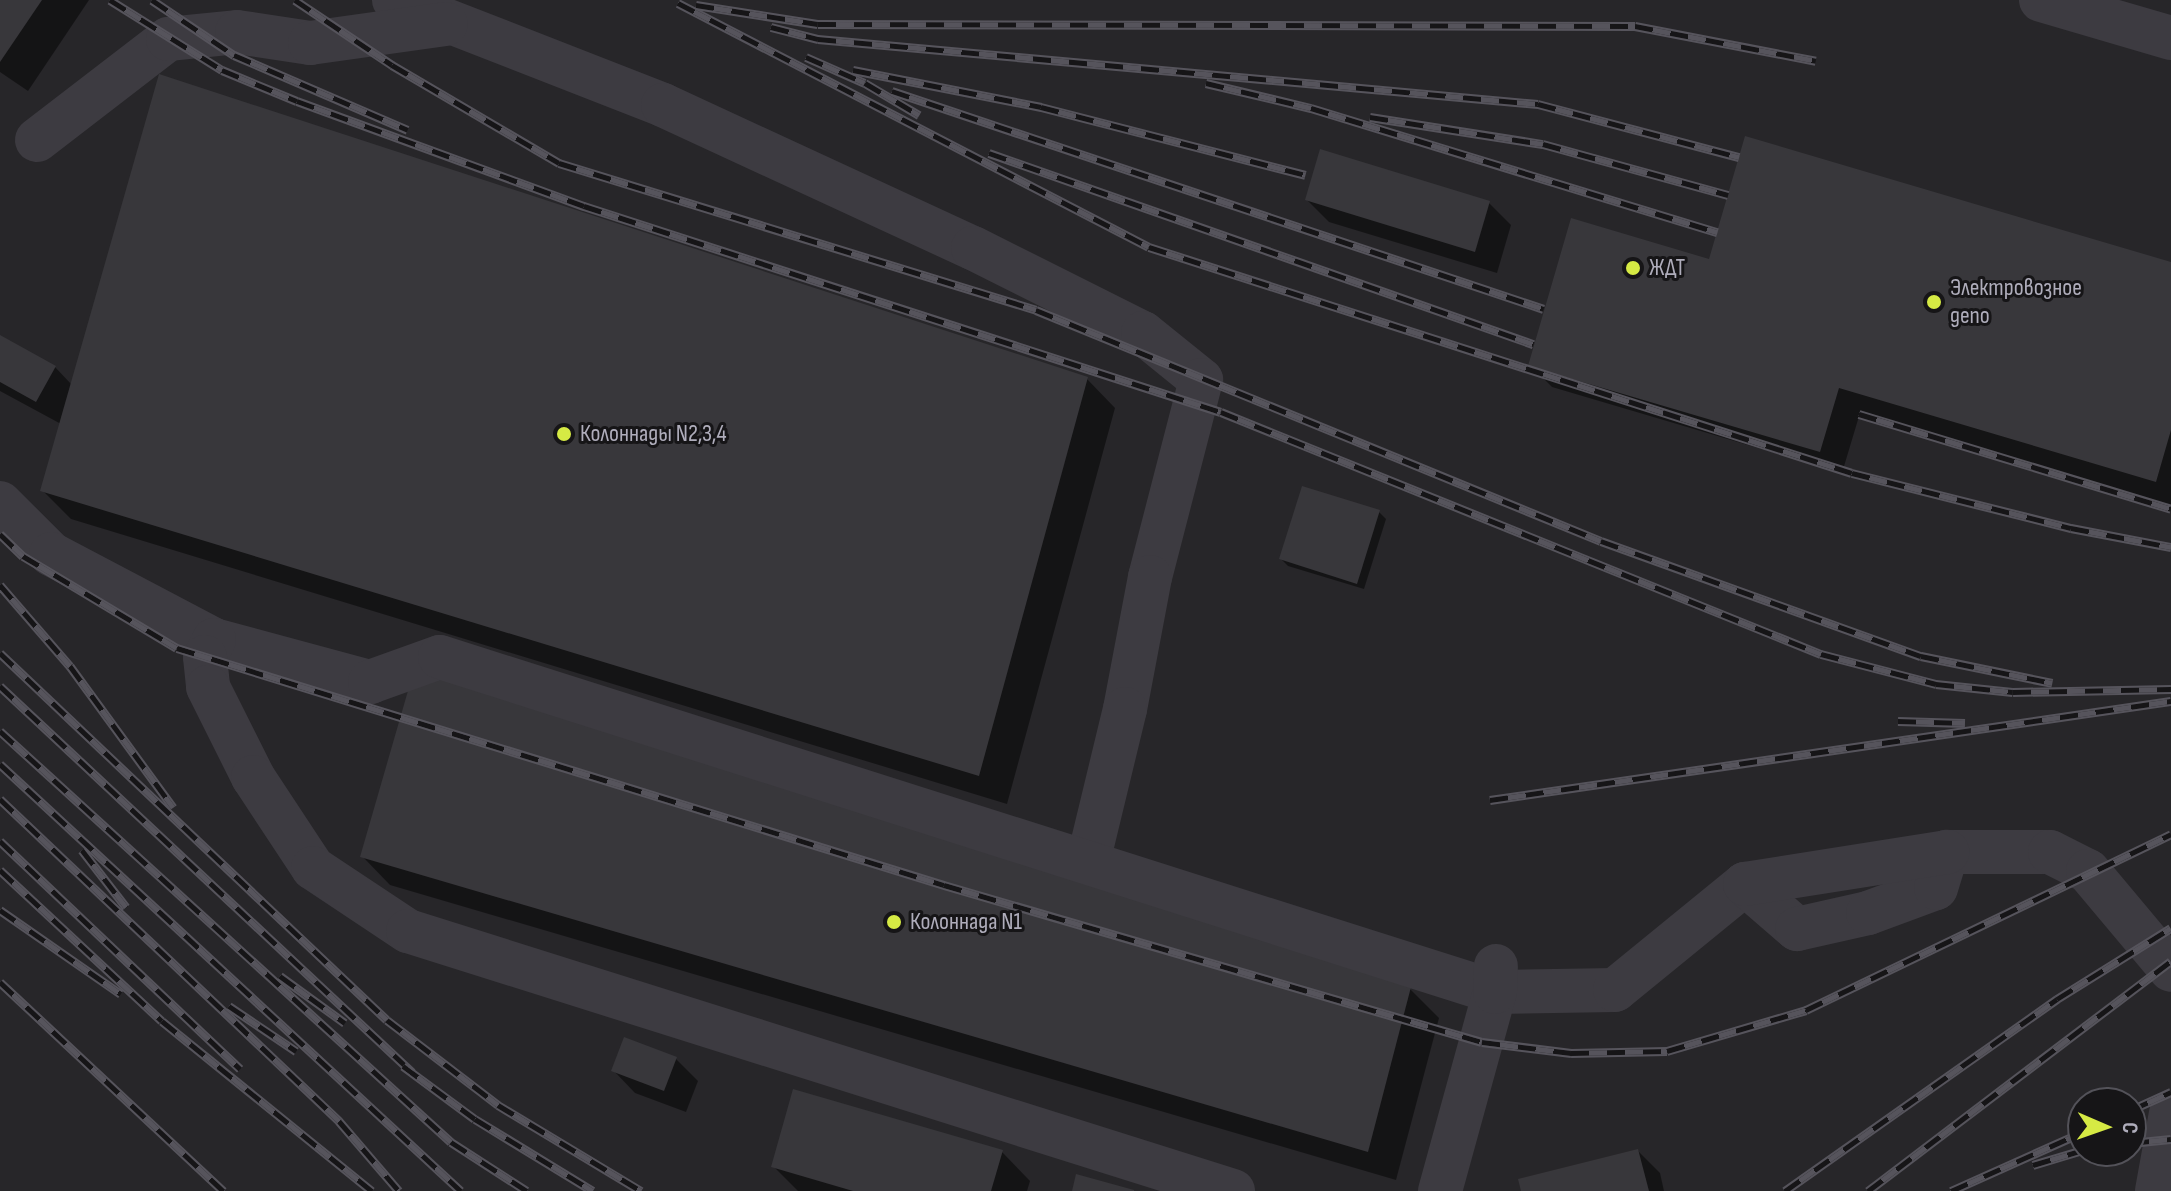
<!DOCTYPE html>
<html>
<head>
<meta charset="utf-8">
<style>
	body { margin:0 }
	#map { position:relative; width:2171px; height:1191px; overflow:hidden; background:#1b1a1c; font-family:"Sofia Sans Condensed",sans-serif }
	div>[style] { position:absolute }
	.built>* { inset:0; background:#272629 }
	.shadow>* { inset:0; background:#0007 }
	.building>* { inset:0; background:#38373b }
	.minor>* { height:44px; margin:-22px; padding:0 22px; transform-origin:22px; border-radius:22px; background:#3d3b41 }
	.rail>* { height:9px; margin-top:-4.5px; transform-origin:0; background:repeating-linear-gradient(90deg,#161517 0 18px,#56545c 0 36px); box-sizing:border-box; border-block:2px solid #56545c }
	.dots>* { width:22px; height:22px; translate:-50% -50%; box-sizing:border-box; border:4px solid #161517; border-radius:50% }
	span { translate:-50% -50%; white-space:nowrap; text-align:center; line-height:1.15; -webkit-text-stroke:6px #161517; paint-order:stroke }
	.poi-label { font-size:24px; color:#afadbb }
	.left { translate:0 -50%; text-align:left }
	.north { position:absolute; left:2067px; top:1087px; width:80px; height:80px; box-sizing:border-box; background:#161517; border:2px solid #535259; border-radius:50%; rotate:92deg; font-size:22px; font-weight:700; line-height:32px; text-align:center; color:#afadbb }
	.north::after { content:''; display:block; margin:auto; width:28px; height:36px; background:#d6ea44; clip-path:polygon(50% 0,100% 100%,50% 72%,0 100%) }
</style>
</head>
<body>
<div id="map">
	<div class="built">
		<i style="clip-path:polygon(evenodd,0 0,2171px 0,2171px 1191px,0 1191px,0 0,2083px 1103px,2131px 1103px,2131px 1151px,2083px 1151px,2083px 1103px)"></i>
	</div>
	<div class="shadow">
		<i style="clip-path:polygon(0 0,89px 0,28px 91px,0 72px)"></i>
		<i style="clip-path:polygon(1307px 200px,1489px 203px,1511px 225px,1497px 273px,1329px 222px)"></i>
		<i style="clip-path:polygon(1708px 260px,2171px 264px,2171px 505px,1860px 413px,1842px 473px,1552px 387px,1530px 365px)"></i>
		<i style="clip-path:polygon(0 337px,55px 367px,72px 385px,1087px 379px,1115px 408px,1007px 804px,71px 519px,42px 490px,61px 424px,0 391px)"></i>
		<i style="clip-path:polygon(1379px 512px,1386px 519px,1364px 589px,1288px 566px,1281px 559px)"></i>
		<i style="clip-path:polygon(362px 856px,1410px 989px,1439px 1018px,1396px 1180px,390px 885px)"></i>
		<i style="clip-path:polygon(676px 1059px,698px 1081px,686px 1112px,635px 1093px,613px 1070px)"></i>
		<i style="clip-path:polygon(1638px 1151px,1660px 1173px,1664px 1191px,1523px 1191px)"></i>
		<i style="clip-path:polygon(1002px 1152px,1030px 1181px,1027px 1191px,798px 1191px,773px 1166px)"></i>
	</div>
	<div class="building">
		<i style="clip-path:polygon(0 0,42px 0,0 62px)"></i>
		<i style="clip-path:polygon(159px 74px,1088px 377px,979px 776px,40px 491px)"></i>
		<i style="clip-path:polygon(1745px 136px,2171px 262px,2171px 430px,2156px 482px,1839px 388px,1820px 452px,1528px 366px,1571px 218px,1709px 259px)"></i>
		<i style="clip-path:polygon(1320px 149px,1490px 201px,1475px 252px,1305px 200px)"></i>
		<i style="clip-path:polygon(0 335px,56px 366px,36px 402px,0 382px)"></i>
		<i style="clip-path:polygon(1302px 486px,1380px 510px,1357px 584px,1279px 559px)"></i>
		<i style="clip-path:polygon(414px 670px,1411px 987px,1368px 1152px,360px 857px)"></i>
		<i style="clip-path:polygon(624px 1037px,677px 1057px,664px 1091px,611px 1071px)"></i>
		<i style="clip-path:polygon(793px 1089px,1003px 1150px,991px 1191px,853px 1191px,771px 1167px)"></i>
		<i style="clip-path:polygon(1638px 1149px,1649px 1191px,1521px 1191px,1518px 1179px)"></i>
		<i style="clip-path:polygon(1076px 1174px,1134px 1190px,1134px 1191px,1072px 1191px)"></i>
	</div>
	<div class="minor">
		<i style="left:394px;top:0;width:289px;rotate:21.3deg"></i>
		<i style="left:663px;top:105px;width:341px;rotate:24.8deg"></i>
		<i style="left:973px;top:248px;width:190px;rotate:26.6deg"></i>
		<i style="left:1143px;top:333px;width:75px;rotate:39deg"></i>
		<i style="left:1201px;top:380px;width:203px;rotate:104.5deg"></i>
		<i style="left:1150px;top:577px;width:134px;rotate:100.7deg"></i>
		<i style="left:1125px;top:709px;width:157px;rotate:103.6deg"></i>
		<i style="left:2041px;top:0;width:135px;rotate:16.3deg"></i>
		<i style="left:37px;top:140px;width:165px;rotate:-37.6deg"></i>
		<i style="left:168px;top:39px;width:69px;rotate:-5.8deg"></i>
		<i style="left:237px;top:32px;width:74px;rotate:8.6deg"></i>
		<i style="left:310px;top:43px;width:137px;rotate:-8deg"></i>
		<i style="left:0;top:503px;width:72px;rotate:45deg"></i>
		<i style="left:51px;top:554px;width:184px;rotate:27.8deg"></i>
		<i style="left:214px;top:640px;width:162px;rotate:15.1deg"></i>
		<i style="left:370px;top:682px;width:74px;rotate:-19.7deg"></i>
		<i style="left:440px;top:657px;width:1107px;rotate:17.62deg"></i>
		<i style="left:1495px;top:992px;width:120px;rotate:-1deg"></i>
		<i style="left:1615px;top:990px;width:168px;rotate:-39.2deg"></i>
		<i style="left:1745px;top:884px;width:69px;rotate:40.9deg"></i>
		<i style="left:1797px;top:929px;width:73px;rotate:-12.7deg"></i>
		<i style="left:1868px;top:913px;width:72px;rotate:-20.2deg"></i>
		<i style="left:1936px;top:888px;width:38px;rotate:-73deg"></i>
		<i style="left:1947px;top:852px;width:103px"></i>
		<i style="left:2050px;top:852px;width:42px;rotate:26.6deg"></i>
		<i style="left:2088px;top:871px;width:129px;rotate:50deg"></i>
		<i style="left:214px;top:640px;width:19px;rotate:118deg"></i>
		<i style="left:205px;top:657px;width:30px;rotate:84deg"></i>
		<i style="left:208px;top:687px;width:101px;rotate:63.4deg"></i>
		<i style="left:253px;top:777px;width:109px;rotate:56.6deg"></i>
		<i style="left:313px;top:868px;width:114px;rotate:33.6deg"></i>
		<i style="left:408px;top:931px;width:865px;rotate:17.49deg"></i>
		<i style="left:1745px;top:884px;width:205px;rotate:-9deg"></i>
		<i style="left:1440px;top:1191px;width:206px;rotate:-74.6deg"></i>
		<i style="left:1495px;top:992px;width:26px;rotate:-88deg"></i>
		<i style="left:2157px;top:1191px;width:79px;rotate:-79.8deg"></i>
	</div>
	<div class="rail">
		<i style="left:110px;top:0;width:132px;rotate:32deg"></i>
		<i style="left:222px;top:70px;width:81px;rotate:22.5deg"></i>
		<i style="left:297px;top:101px;width:306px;rotate:20.1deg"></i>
		<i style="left:584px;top:206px;width:669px;rotate:17.92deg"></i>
		<i style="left:1221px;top:412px;width:647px;rotate:21.97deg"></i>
		<i style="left:1821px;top:654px;width:119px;rotate:14.6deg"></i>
		<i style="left:1936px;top:684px;width:77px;rotate:5.9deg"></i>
		<i style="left:2013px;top:692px;width:158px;rotate:-1.1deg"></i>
		<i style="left:152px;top:0;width:99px;rotate:33.9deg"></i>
		<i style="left:234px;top:55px;width:189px;rotate:23.3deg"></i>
		<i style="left:295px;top:0;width:117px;rotate:33.8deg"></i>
		<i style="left:392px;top:65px;width:194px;rotate:30.4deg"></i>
		<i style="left:559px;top:163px;width:499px;rotate:17.1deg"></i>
		<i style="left:1036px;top:310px;width:610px;rotate:22.24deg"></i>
		<i style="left:1601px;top:541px;width:340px;rotate:19.8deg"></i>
		<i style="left:1921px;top:656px;width:134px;rotate:11.6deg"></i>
		<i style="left:678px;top:3px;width:530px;rotate:27.39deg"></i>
		<i style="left:1149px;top:247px;width:738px;rotate:17.82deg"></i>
		<i style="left:1852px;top:473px;width:226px;rotate:14.1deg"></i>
		<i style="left:2071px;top:528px;width:102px;rotate:10.8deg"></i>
		<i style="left:696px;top:5px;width:123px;rotate:8.9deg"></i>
		<i style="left:818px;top:24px;width:817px;rotate:0.14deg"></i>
		<i style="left:1635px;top:26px;width:184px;rotate:10.9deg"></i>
		<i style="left:771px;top:27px;width:49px;rotate:14.3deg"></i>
		<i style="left:818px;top:39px;width:723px;rotate:5.16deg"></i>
		<i style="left:1538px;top:104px;width:208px;rotate:14.8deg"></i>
		<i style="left:806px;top:57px;width:64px;rotate:23.8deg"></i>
		<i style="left:865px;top:83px;width:63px;rotate:30.7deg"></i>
		<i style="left:853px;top:70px;width:192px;rotate:11.1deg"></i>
		<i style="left:1041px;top:107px;width:273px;rotate:14.4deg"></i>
		<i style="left:1206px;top:83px;width:108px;rotate:13.4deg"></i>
		<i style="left:1311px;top:108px;width:425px;rotate:17deg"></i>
		<i style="left:892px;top:91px;width:687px;rotate:18.49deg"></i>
		<i style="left:1370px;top:117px;width:175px;rotate:8.9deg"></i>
		<i style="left:1543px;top:144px;width:192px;rotate:15.4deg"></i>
		<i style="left:989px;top:153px;width:577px;rotate:19.35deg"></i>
		<i style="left:1859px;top:414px;width:326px;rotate:16.9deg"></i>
		<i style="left:0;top:534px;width:32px;rotate:44deg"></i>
		<i style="left:23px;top:556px;width:179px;rotate:30.9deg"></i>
		<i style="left:177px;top:648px;width:803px;rotate:17.17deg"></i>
		<i style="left:944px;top:885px;width:560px;rotate:16.27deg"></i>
		<i style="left:1482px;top:1042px;width:90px;rotate:7deg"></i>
		<i style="left:1571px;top:1053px;width:96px;rotate:-1.2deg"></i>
		<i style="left:1667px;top:1051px;width:145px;rotate:-16.4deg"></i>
		<i style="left:1806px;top:1010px;width:405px;rotate:-25.7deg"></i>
		<i style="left:0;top:585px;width:107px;rotate:49.2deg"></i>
		<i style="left:70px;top:666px;width:175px;rotate:53.9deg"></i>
		<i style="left:0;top:653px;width:533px;rotate:43.48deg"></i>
		<i style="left:387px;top:1020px;width:140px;rotate:37.4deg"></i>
		<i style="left:498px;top:1105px;width:167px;rotate:31deg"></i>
		<i style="left:0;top:686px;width:565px;rotate:43.13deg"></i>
		<i style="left:1898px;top:721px;width:67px;rotate:1.7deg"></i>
		<i style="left:0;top:731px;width:610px;rotate:42.34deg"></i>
		<i style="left:451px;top:1142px;width:90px;rotate:32.8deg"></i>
		<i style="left:0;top:764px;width:628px;rotate:42.81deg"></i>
		<i style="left:0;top:799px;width:468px;rotate:43.5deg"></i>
		<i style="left:339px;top:1121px;width:92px;rotate:49.4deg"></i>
		<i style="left:1490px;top:800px;width:688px;rotate:-8.27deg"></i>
		<i style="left:0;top:841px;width:331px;rotate:43.5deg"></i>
		<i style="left:82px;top:850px;width:72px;rotate:52.3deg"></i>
		<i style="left:0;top:870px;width:221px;rotate:43deg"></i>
		<i style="left:162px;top:1021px;width:270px;rotate:39deg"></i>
		<i style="left:0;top:910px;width:147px;rotate:34.8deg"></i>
		<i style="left:280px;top:976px;width:80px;rotate:35.9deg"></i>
		<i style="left:0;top:982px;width:306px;rotate:43.1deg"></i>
		<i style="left:229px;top:1006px;width:81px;rotate:33.9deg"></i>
		<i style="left:403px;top:1066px;width:89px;rotate:36.4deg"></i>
		<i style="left:475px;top:1119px;width:138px;rotate:31.4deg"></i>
		<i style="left:2131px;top:1110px;width:44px;rotate:-24.2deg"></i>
		<i style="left:2131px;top:1143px;width:40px;rotate:-5.7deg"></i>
		<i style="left:2033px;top:1165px;width:52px;rotate:-16.7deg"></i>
		<i style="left:1785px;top:1191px;width:333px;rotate:-35.2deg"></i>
		<i style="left:2057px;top:999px;width:134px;rotate:-31.9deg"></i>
		<i style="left:1868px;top:1191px;width:380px;rotate:-37.2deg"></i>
		<i style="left:1951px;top:1191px;width:145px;rotate:-24.1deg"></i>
	</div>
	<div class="dots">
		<i style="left:1633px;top:268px;background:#d6ea44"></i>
		<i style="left:1934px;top:302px;background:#d6ea44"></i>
		<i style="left:564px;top:434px;background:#d6ea44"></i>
		<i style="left:894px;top:922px;background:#d6ea44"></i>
	</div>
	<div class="poi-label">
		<span class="left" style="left:1649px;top:268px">ЖДТ</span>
		<span class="left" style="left:1950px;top:302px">Электровозное<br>депо</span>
		<span class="left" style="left:580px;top:434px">Колоннады N2,3,4</span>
		<span class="left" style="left:910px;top:922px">Колоннада N1</span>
	</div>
	<div class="north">С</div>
</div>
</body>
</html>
